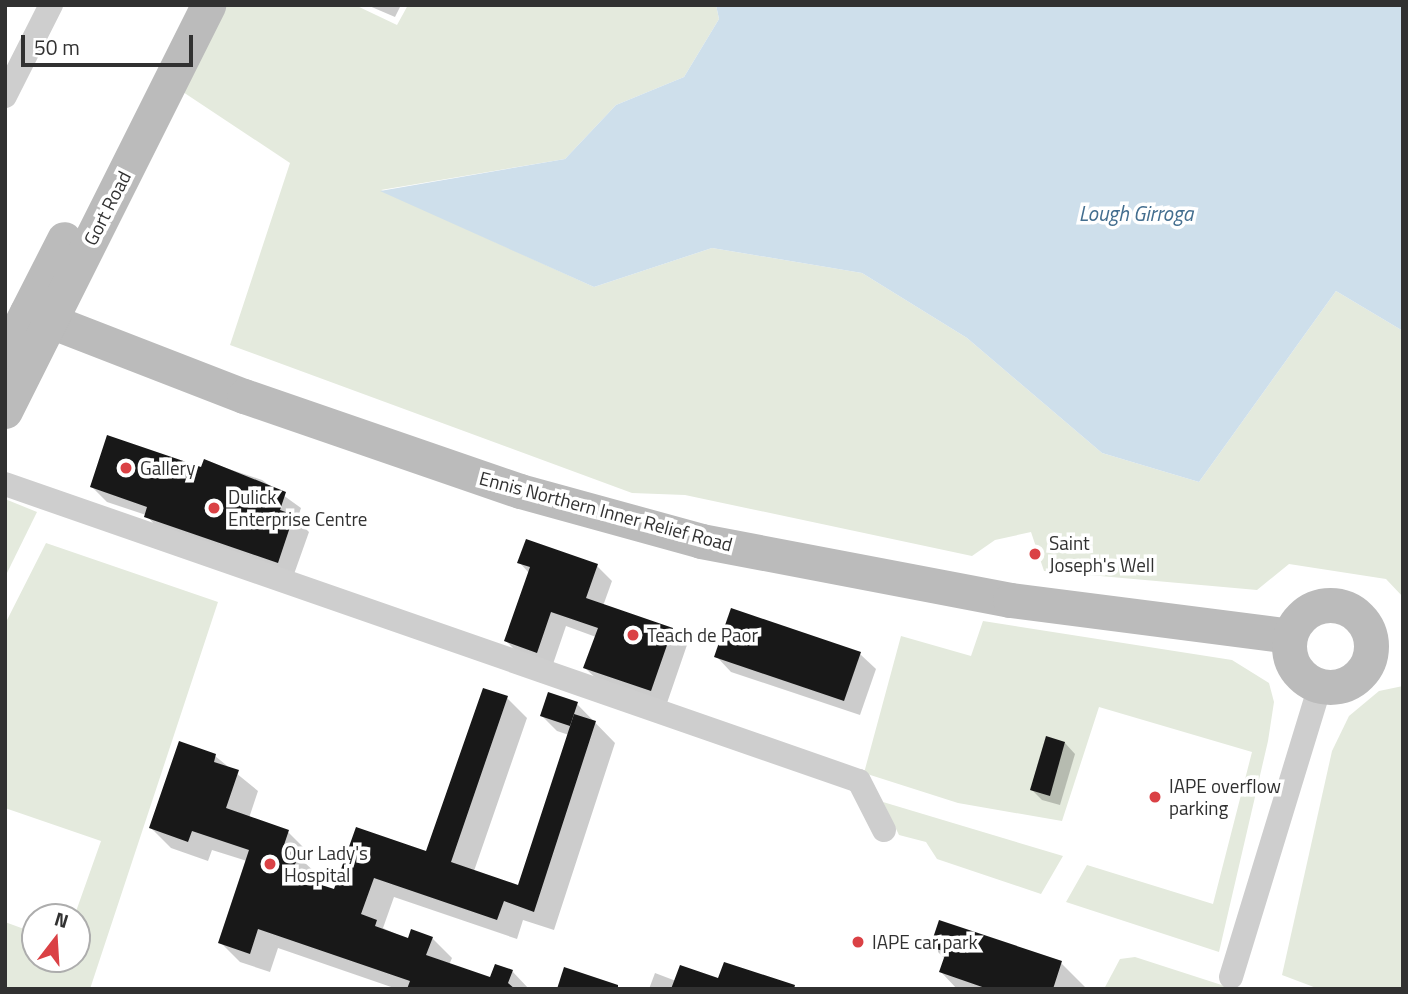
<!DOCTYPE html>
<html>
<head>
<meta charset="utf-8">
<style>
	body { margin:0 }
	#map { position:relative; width:1408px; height:994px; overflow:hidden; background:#fff; font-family:"Titillium Web",sans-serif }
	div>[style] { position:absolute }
	.green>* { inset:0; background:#e4eadd }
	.water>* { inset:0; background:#cedfeb }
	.shadow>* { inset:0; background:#0003 }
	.building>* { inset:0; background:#181818 }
	.street>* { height:24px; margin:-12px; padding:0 12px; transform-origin:12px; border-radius:12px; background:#cecece }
	.secondary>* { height:35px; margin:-17.5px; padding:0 17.5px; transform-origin:17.5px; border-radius:17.5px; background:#bbb }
	.secondary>.ring { margin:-17.5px; padding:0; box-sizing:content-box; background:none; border:35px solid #bbb; border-radius:50% }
	.dots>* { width:19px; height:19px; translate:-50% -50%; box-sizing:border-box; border:4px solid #fff; border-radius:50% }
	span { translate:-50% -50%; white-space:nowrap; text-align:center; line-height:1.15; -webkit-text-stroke:7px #fff; paint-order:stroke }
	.street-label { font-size:19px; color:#313131 }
	.poi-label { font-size:19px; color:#313131 }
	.left { translate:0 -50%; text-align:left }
	.water-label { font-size:21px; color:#436e8f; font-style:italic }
	.frame { position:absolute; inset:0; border:7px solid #313131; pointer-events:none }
	.north { position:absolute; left:21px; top:903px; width:70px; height:70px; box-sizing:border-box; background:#fff; border:2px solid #adadad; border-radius:50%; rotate:17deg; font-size:19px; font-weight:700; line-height:28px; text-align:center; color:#313131 }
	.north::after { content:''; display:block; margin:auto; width:24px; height:32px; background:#da4145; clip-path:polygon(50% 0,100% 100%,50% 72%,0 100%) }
	.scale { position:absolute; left:21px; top:35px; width:172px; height:32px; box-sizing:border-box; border:4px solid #313131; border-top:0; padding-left:9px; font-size:21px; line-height:24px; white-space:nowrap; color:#313131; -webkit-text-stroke:5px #fff; paint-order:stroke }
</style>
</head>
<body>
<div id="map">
	<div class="green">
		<i style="clip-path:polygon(224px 5px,355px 5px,397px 25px,408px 5px,716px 5px,719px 19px,684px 77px,616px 105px,565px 159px,381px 190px,594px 287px,712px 248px,862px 273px,967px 338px,1102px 453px,1199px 482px,1336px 291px,1403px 331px,1403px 597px,1386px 579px,1289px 564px,1257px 590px,1044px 571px,1031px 532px,995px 540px,972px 556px,685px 495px,632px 493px,230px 345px,290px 163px,183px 92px)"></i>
		<i style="clip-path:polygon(5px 499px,37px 512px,5px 577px)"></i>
		<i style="clip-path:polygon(46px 543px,218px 602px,90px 989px,5px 989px,5px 922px,35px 933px,35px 959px,77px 959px,74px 917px,101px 841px,5px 808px,5px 624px)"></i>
		<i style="clip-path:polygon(983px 621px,1232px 660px,1269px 683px,1274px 702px,1268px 741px,1219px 952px,1066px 902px,1087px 865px,1213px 904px,1252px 752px,1099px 707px,1062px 821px,958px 803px,864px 773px,901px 636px,971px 656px)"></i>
		<i style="clip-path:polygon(1403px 686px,1403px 989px,1319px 989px,1282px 975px,1332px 751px,1349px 716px,1379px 691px)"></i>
		<i style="clip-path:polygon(883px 802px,1063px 856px,1041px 894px,937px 859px,926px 842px,899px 835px)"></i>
		<i style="clip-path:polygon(1135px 957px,1234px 989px,1104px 989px,1120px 959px)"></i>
	</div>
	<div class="water">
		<i style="clip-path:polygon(716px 5px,1403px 5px,1403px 331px,1336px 291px,1199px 482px,1102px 453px,967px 338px,862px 273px,712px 248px,594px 287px,380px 191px,565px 159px,616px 105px,684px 77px,719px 19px)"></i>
	</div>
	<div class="shadow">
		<i style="clip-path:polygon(367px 5px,401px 5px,395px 17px)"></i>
		<i style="clip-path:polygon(205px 461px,262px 480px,301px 508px,297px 520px,309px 532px,293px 577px,161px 532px,146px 515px,107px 502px,92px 487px,202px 469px)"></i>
		<i style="clip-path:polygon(519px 562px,597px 566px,612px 581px,603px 606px,672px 629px,687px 645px,666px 706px,601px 683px,585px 668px,596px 637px,566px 626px,552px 667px,521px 656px,506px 641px,529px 573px)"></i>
		<i style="clip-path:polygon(860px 654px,876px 669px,860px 715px,731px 672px,716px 656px)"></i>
		<i style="clip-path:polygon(507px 698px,527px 718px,474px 871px,520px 887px,569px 735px,557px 731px,542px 716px,577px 704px,615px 743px,554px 930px,523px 920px,517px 939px,394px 897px,383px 928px,409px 940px,432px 938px,452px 958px,449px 965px,491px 979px,512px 971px,529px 989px,397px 989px,278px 948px,270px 972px,240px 962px,220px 942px,247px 861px,212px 850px,208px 861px,171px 848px,151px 828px,215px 756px,258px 791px,249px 818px,288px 832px,308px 852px,304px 862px,318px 875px,314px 884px,336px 891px,428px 854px)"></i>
		<i style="clip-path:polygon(1065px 743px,1075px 754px,1060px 805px,1042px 800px,1032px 790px)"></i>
		<i style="clip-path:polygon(932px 946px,1061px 963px,1087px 989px,957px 989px,941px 972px,945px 959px)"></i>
		<i style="clip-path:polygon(655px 973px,676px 981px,719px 980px,784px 989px,649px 989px)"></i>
	</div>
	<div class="building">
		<i style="clip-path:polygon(107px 435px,201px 467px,204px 459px,286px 492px,280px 510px,294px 515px,278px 563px,144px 517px,147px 507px,90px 487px)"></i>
		<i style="clip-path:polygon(526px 539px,598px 564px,586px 598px,673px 628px,651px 691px,583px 668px,598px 628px,551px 612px,537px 653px,504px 641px,530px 567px,517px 563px)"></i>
		<i style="clip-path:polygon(731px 608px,861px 652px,844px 701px,714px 657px)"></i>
		<i style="clip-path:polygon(483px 688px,508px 696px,451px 862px,518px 885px,574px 714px,596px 721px,534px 912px,504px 901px,497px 920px,374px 878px,361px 914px,377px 920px,375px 926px,408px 938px,411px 929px,433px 937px,426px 955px,490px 977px,495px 964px,513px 970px,508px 983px,515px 989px,407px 989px,410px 981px,258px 929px,250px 954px,218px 943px,249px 850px,192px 831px,188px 842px,149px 828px,179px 741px,216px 754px,214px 762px,239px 770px,226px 808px,289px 830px,283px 848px,299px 854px,291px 875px,334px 889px,356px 827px,426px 851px)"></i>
		<i style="clip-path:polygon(548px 692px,578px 702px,570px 726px,540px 716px)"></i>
		<i style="clip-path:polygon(1046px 736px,1065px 742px,1050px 796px,1030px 790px)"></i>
		<i style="clip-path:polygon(939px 920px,1062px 961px,1053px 989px,988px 989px,939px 972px,946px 952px,930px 947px)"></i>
		<i style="clip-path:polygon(724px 962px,795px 985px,794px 989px,671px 989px,680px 965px,718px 978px)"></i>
		<i style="clip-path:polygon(564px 967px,618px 985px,618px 989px,557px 989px)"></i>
	</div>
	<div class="street">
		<i style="left:5px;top:96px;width:102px;rotate:-63.2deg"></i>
		<i style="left:5px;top:484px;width:904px;rotate:19.18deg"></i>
		<i style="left:859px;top:781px;width:55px;rotate:63deg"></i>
		<i style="left:1231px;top:977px;width:304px;rotate:-73deg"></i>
	</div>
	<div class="secondary">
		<i style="left:27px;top:312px;width:233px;rotate:21.2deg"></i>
		<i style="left:244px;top:396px;width:292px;rotate:19deg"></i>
		<i style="left:520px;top:491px;width:188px;rotate:15.4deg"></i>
		<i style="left:701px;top:541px;width:315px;rotate:10.8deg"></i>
		<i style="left:1010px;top:600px;width:282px;rotate:7.3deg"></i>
		<i style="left:5px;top:355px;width:130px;rotate:-63deg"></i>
		<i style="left:5px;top:411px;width:454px;rotate:-63.4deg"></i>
		<i class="ring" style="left:1289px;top:605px;width:47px;height:47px"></i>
	</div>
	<div class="dots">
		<i style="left:126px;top:468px;background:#da4145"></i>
		<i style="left:214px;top:508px;background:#da4145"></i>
		<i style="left:1035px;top:554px;background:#da4145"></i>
		<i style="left:633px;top:635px;background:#da4145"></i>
		<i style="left:1155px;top:797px;background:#da4145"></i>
		<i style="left:270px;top:864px;background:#da4145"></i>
		<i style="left:858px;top:942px;background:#da4145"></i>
	</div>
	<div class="street-label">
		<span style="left:107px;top:208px;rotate:-63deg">Gort Road</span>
		<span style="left:606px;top:511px;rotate:15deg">Ennis Northern Inner Relief Road</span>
	</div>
	<div class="poi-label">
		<span class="left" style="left:140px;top:468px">Gallery</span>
		<span class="left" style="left:228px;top:508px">Dulick<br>Enterprise Centre</span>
		<span class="left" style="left:1049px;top:554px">Saint<br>Joseph's Well</span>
		<span class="left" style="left:647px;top:635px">Teach de Paor</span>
		<span class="left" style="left:1169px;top:797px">IAPE overflow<br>parking</span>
		<span class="left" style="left:284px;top:864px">Our Lady's<br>Hospital</span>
		<span class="left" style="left:872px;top:942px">IAPE car park</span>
	</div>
	<div class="water-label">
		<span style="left:1136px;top:213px">Lough Girroga</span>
	</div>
	<div class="frame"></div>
	<div class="north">N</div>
	<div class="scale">50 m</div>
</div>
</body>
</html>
